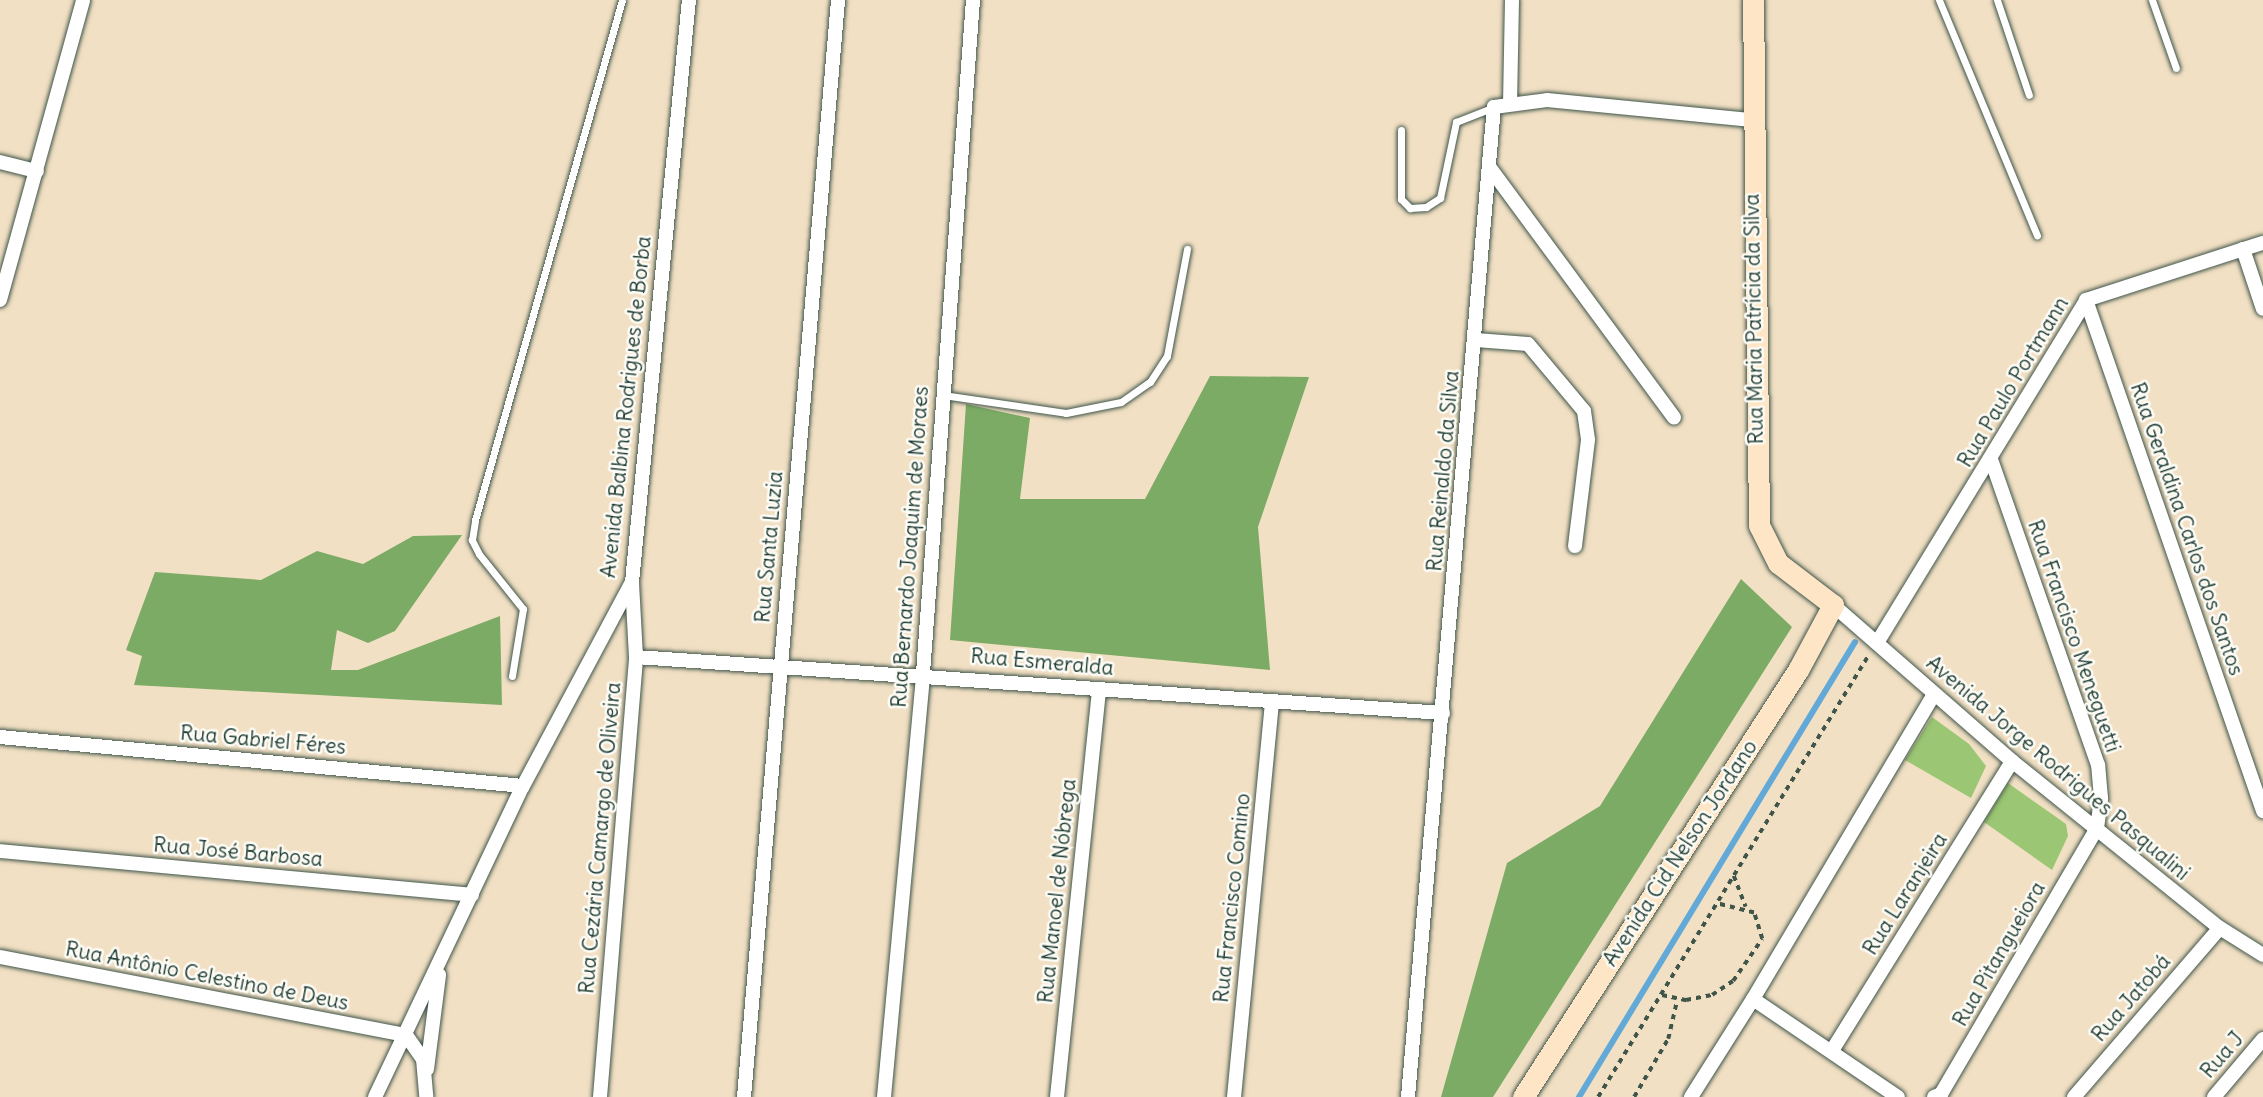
<!DOCTYPE html>
<html>
<head>
<meta charset="utf-8">
<style>
	body { margin:0 }
	#map { position:relative; width:2263px; height:1097px; overflow:hidden; background:#f2e0c4; font-family:Delius,sans-serif }
	div>[style] { position:absolute }
	.green>* { inset:0; background:#9bc673 }
	.forest>* { inset:0; background:#7cab65 }
	.stream>* { height:6px; margin:-3px; padding:0 3px; transform-origin:3px; border-radius:3px; background:#62a9d8 }
	.path>* { height:3.5px; margin-top:-1.75px; transform-origin:0; background:repeating-linear-gradient(90deg,#3f554a 0 5px,transparent 0 10px) }
	.roads { filter:drop-shadow(0 0 2px #3f554a) drop-shadow(0 0 2px #3f554a) }
	.lane>* { height:7px; margin:-3.5px; padding:0 3.5px; transform-origin:3.5px; border-radius:3.5px; background:#fff }
	.street>* { height:14px; margin:-7px; padding:0 7px; transform-origin:7px; border-radius:7px; background:#fff }
	.secondary>* { height:21px; margin:-10.5px; padding:0 10.5px; transform-origin:10.5px; border-radius:10.5px; background:#fde5c5 }
	span { translate:-50% -50%; white-space:nowrap; text-align:center; line-height:1.15; -webkit-text-stroke:5px #fdfcf7; paint-order:stroke }
	.street-label { font-size:21px; color:#1f3d34 }
</style>
</head>
<body>
<div id="map">
	<div class="green">
		<i style="clip-path:polygon(1932px 717px,1969px 744px,1986px 766px,1971px 798px,1905px 760px)"></i>
		<i style="clip-path:polygon(2008px 783px,2066px 824px,2068px 836px,2052px 870px,1984px 822px)"></i>
	</div>
	<div class="forest">
		<i style="clip-path:polygon(1210px 376px,1309px 377px,1258px 527px,1270px 670px,950px 640px,966px 404px,1030px 418px,1020px 499px,1145px 499px)"></i>
		<i style="clip-path:polygon(462px 535px,395px 631px,368px 643px,337px 630px,331px 670px,358px 670px,500px 616px,502px 705px,134px 685px,142px 656px,126px 650px,155px 572px,261px 580px,317px 551px,363px 564px,413px 536px)"></i>
		<i style="clip-path:polygon(1741px 579px,1792px 627px,1493px 1097px,1441px 1097px,1507px 863px,1600px 806px)"></i>
	</div>
	<div class="stream">
		<i style="left:1579px;top:1097px;width:532px;rotate:-58.76deg"></i>
	</div>
	<div class="path">
		<i style="left:1734px;top:876px;width:33px;rotate:69deg"></i>
		<i style="left:1662px;top:995px;width:25px;rotate:12deg"></i>
		<i style="left:1686px;top:1000px;width:26px;rotate:-11deg"></i>
		<i style="left:1712px;top:995px;width:25px;rotate:-34deg"></i>
		<i style="left:1733px;top:981px;width:51px;rotate:-55.4deg"></i>
		<i style="left:1762px;top:939px;width:27px;rotate:-107deg"></i>
		<i style="left:1754px;top:913px;width:37px;rotate:-166deg"></i>
		<i style="left:1598px;top:1097px;width:517px;rotate:-58.52deg"></i>
		<i style="left:1634px;top:1097px;width:67px;rotate:-59.6deg"></i>
		<i style="left:1668px;top:1039px;width:40px;rotate:-77deg"></i>
	</div>
	<div class="roads">
		<div class="lane">
			<i style="left:1939px;top:0;width:255px;rotate:67.4deg"></i>
			<i style="left:1997px;top:0;width:100px;rotate:71.4deg"></i>
			<i style="left:2152px;top:0;width:72px;rotate:70.6deg"></i>
			<i style="left:1401px;top:130px;width:69px;rotate:90deg"></i>
			<i style="left:1401px;top:199px;width:13px;rotate:45deg"></i>
			<i style="left:1410px;top:208px;width:16px;rotate:-4deg"></i>
			<i style="left:1426px;top:207px;width:17px;rotate:-33deg"></i>
			<i style="left:1440px;top:198px;width:78px;rotate:-78.1deg"></i>
			<i style="left:1456px;top:122px;width:41px;rotate:-21.5deg"></i>
			<i style="left:943px;top:395px;width:124px;rotate:8.3deg"></i>
			<i style="left:1066px;top:413px;width:56px;rotate:-11.3deg"></i>
			<i style="left:1121px;top:402px;width:35px;rotate:-35deg"></i>
			<i style="left:1150px;top:382px;width:31px;rotate:-57deg"></i>
			<i style="left:1167px;top:356px;width:109px;rotate:-79.4deg"></i>
			<i style="left:512px;top:676px;width:68px;rotate:-80.7deg"></i>
			<i style="left:523px;top:609px;width:70px;rotate:-128.7deg"></i>
			<i style="left:479px;top:554px;width:16px;rotate:-117deg"></i>
			<i style="left:472px;top:540px;width:20px;rotate:-81deg"></i>
			<i style="left:475px;top:520px;width:540px;rotate:-74.21deg"></i>
		</div>
		<div class="street">
			<i style="left:1510px;top:104px;width:104px;rotate:-88.9deg"></i>
			<i style="left:0;top:162px;width:38px;rotate:14deg"></i>
			<i style="left:1490px;top:168px;width:310px;rotate:53.6deg"></i>
			<i style="left:2243px;top:249px;width:63px;rotate:71.6deg"></i>
			<i style="left:0;top:300px;width:311px;rotate:-74.5deg"></i>
			<i style="left:2086px;top:300px;width:541px;rotate:70.89deg"></i>
			<i style="left:1476px;top:340px;width:52px;rotate:4.4deg"></i>
			<i style="left:1528px;top:344px;width:87px;rotate:50.1deg"></i>
			<i style="left:1584px;top:411px;width:29px;rotate:82deg"></i>
			<i style="left:1588px;top:440px;width:107px;rotate:97deg"></i>
			<i style="left:1833px;top:605px;width:237px;rotate:41.1deg"></i>
			<i style="left:2012px;top:761px;width:267px;rotate:38.8deg"></i>
			<i style="left:2220px;top:928px;width:51px;rotate:32.1deg"></i>
			<i style="left:1877px;top:643px;width:402px;rotate:-58.6deg"></i>
			<i style="left:2086px;top:300px;width:186px;rotate:-17.9deg"></i>
			<i style="left:636px;top:657px;width:809px;rotate:3.97deg"></i>
			<i style="left:0;top:737px;width:525px;rotate:5.35deg"></i>
			<i style="left:0;top:851px;width:474px;rotate:5.3deg"></i>
			<i style="left:0;top:957px;width:413px;rotate:10.9deg"></i>
			<i style="left:406px;top:1035px;width:29px;rotate:55deg"></i>
			<i style="left:423px;top:1059px;width:38px;rotate:85deg"></i>
			<i style="left:1753px;top:999px;width:352px;rotate:-59.3deg"></i>
			<i style="left:1833px;top:1049px;width:339px;rotate:-58.1deg"></i>
			<i style="left:427px;top:1069px;width:95px;rotate:-82.7deg"></i>
			<i style="left:375px;top:1097px;width:344px;rotate:-64.6deg"></i>
			<i style="left:523px;top:786px;width:231px;rotate:-61.9deg"></i>
			<i style="left:632px;top:582px;width:585px;rotate:-84.41deg"></i>
			<i style="left:600px;top:1097px;width:441px;rotate:-85.3deg"></i>
			<i style="left:636px;top:657px;width:75px;rotate:-93.1deg"></i>
			<i style="left:744px;top:1097px;width:1101px;rotate:-85.1deg"></i>
			<i style="left:884px;top:1097px;width:426px;rotate:-84.7deg"></i>
			<i style="left:923px;top:673px;width:675px;rotate:-85.75deg"></i>
			<i style="left:1057px;top:1097px;width:410px;rotate:-84.1deg"></i>
			<i style="left:1234px;top:1097px;width:396px;rotate:-84.5deg"></i>
			<i style="left:1408px;top:1097px;width:994px;rotate:-85.04deg"></i>
			<i style="left:1494px;top:107px;width:53px;rotate:-7.5deg"></i>
			<i style="left:1547px;top:100px;width:206px;rotate:5.6deg"></i>
			<i style="left:1691px;top:1097px;width:116px;rotate:-57.7deg"></i>
			<i style="left:1753px;top:999px;width:175px;rotate:34.1deg"></i>
			<i style="left:1934px;top:1097px;width:8px;rotate:-23deg"></i>
			<i style="left:1941px;top:1094px;width:308px;rotate:-59.6deg"></i>
			<i style="left:2097px;top:828px;width:30px;rotate:-82deg"></i>
			<i style="left:2101px;top:798px;width:33px;rotate:-95deg"></i>
			<i style="left:2098px;top:765px;width:323px;rotate:-109.3deg"></i>
			<i style="left:2074px;top:1097px;width:223px;rotate:-49.2deg"></i>
			<i style="left:2214px;top:1097px;width:76px;rotate:-49.8deg"></i>
		</div>
		<div class="secondary">
			<i style="left:1523px;top:1097px;width:508px;rotate:-57.22deg"></i>
			<i style="left:1798px;top:670px;width:74px;rotate:-61.7deg"></i>
			<i style="left:1833px;top:605px;width:69px;rotate:-142.6deg"></i>
			<i style="left:1778px;top:563px;width:42px;rotate:-116.6deg"></i>
			<i style="left:1759px;top:525px;width:525px;rotate:-90.65deg"></i>
		</div>
	</div>
	<div class="street-label">
		<span style="left:1754px;top:319px;rotate:-91deg">Rua Maria Patrícia da Silva</span>
		<span style="left:2013px;top:382px;rotate:-59deg">Rua Paulo Portmann</span>
		<span style="left:626px;top:407px;rotate:-84deg">Avenida Balbina Rodrigues de Borba</span>
		<span style="left:1443px;top:471px;rotate:-85deg">Rua Reinaldo da Silva</span>
		<span style="left:2187px;top:529px;rotate:71deg">Rua Geraldina Carlos dos Santos</span>
		<span style="left:769px;top:547px;rotate:-85deg">Rua Santa Luzia</span>
		<span style="left:910px;top:547px;rotate:-86deg">Rua Bernardo Joaquim de Moraes</span>
		<span style="left:2074px;top:636px;rotate:71deg">Rua Francisco Meneguetti</span>
		<span style="left:1042px;top:662px;rotate:5deg">Rua Esmeralda</span>
		<span style="left:263px;top:740px;rotate:5deg">Rua Gabriel Féres</span>
		<span style="left:2058px;top:768px;rotate:40deg">Avenida Jorge Rodrigues Pasqualini</span>
		<span style="left:600px;top:838px;rotate:-85deg">Rua Cezária Camargo de Oliveira</span>
		<span style="left:238px;top:852px;rotate:5deg">Rua José Barbosa</span>
		<span style="left:1680px;top:853px;rotate:-57deg">Avenida Cid Nelson Jordano</span>
		<span style="left:1057px;top:891px;rotate:-84deg">Rua Manoel de Nóbrega</span>
		<span style="left:1905px;top:894px;rotate:-58deg">Rua Laranjeira</span>
		<span style="left:1232px;top:898px;rotate:-84deg">Rua Francisco Comino</span>
		<span style="left:1999px;top:954px;rotate:-60deg">Rua Pitangueiora</span>
		<span style="left:207px;top:976px;rotate:11deg">Rua Antônio Celestino de Deus</span>
		<span style="left:2131px;top:998px;rotate:-49deg">Rua Jatobá</span>
		<span style="left:2222px;top:1055px;rotate:-49deg">Rua J</span>
	</div>
</div>
</body>
</html>
